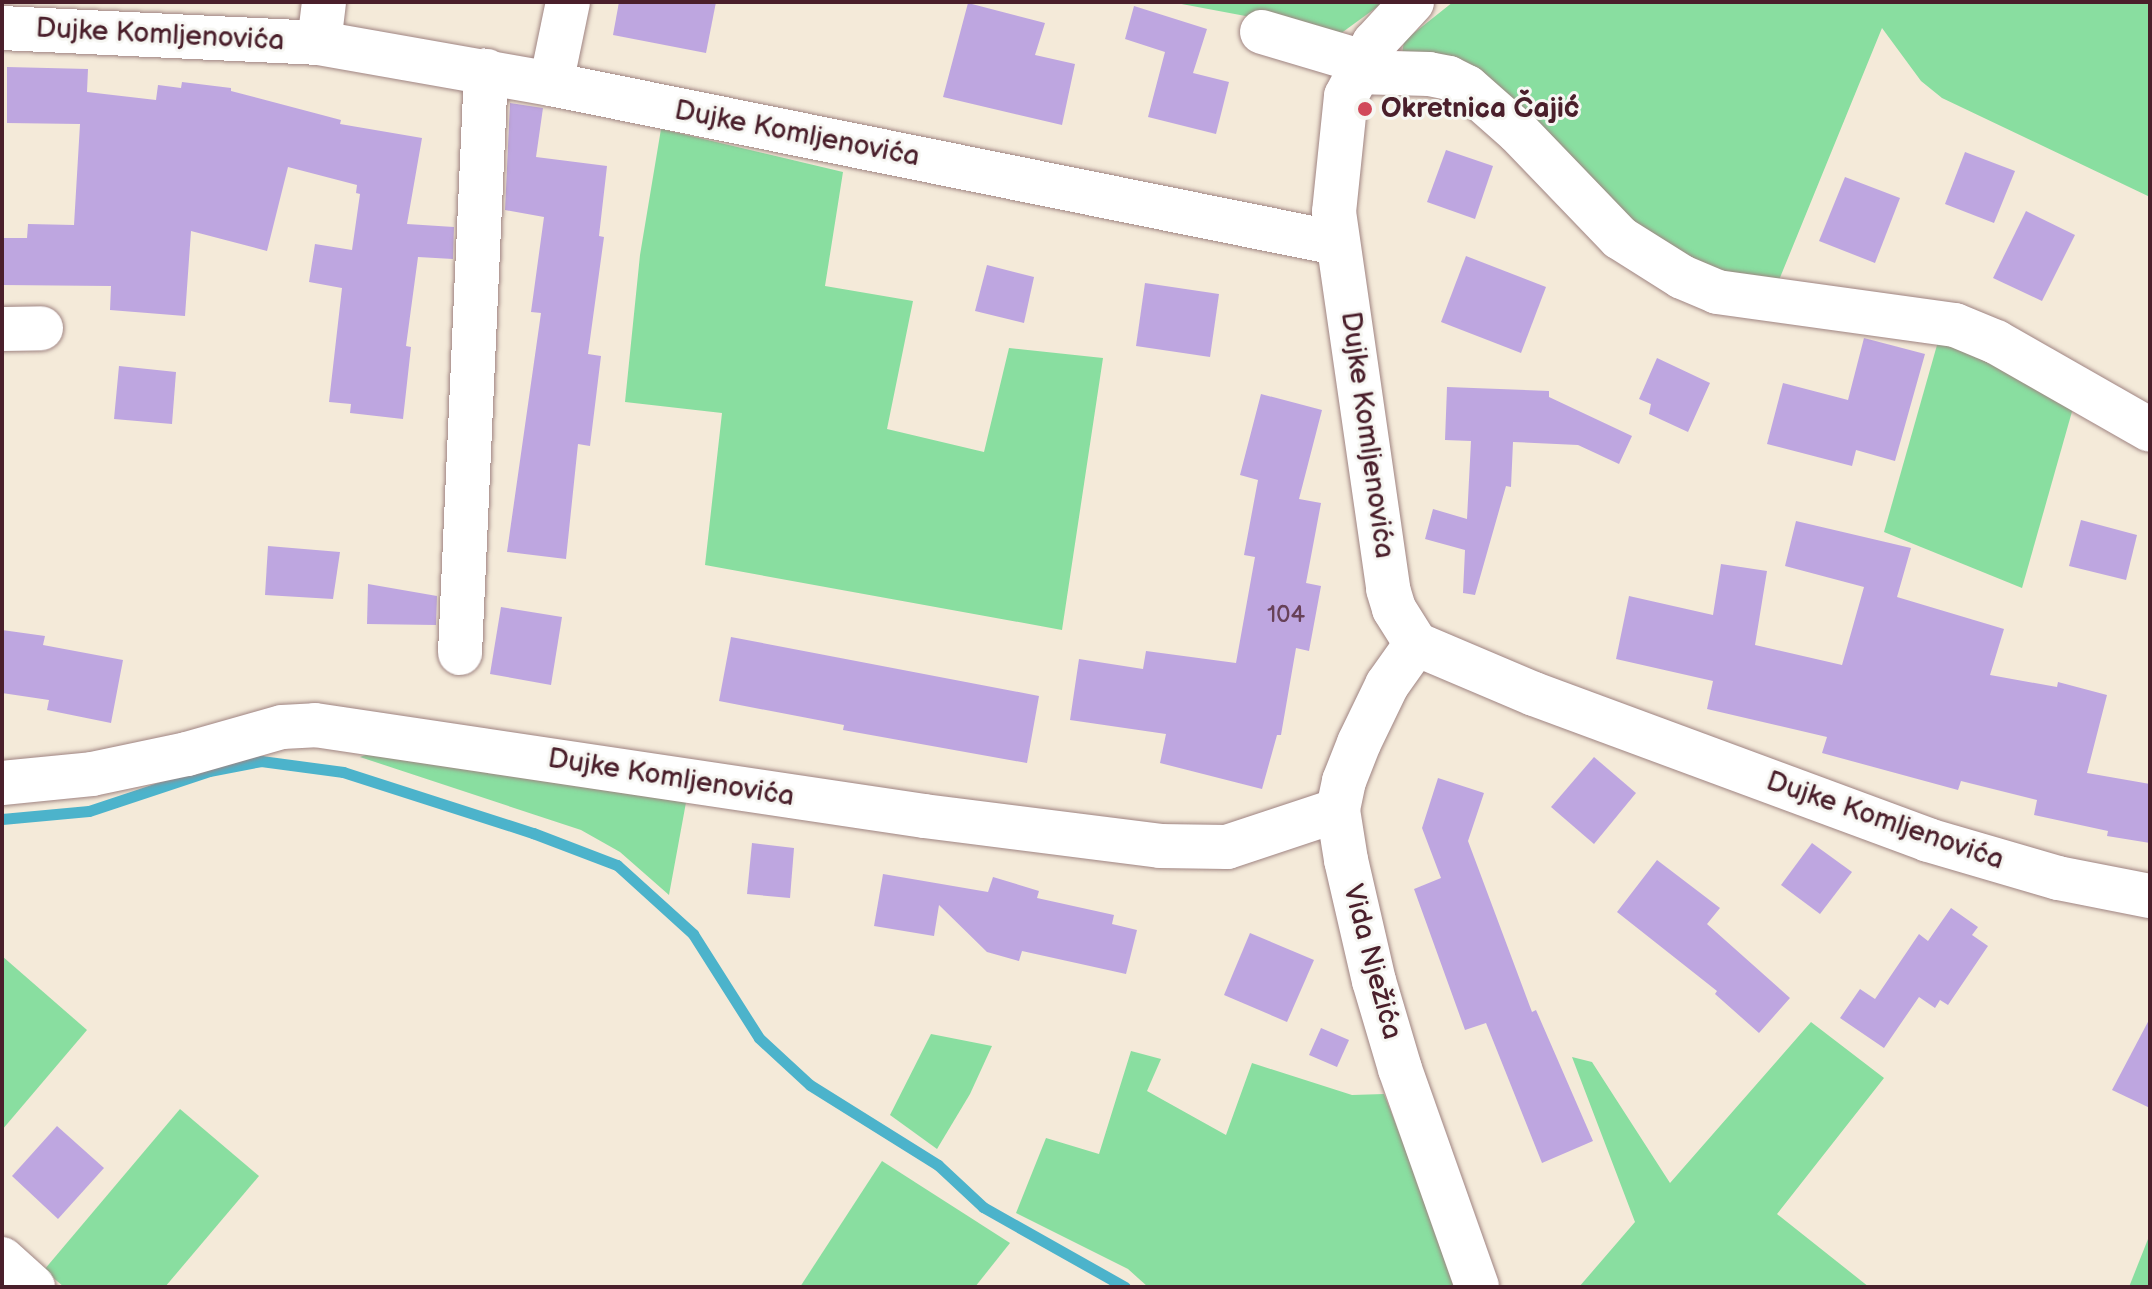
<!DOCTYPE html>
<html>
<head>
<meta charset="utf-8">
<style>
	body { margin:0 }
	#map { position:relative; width:2152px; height:1289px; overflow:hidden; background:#f4ead9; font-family:"Balsamiq Sans",sans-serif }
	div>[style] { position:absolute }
	.green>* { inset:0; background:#89dea0 }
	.stream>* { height:11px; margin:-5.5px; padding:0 5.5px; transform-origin:5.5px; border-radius:5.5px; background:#4cb3cb }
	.building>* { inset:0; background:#bea6e0 }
	.roads { filter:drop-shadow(0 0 2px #9f8482) drop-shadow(0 0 2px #9f8482) }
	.minor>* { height:44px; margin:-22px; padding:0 22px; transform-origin:22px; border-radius:22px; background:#fff }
	.dots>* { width:22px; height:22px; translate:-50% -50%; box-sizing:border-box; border:4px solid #f6f6f2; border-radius:50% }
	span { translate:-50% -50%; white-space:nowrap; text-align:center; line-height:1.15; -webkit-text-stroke:6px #f6f6f2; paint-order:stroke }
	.number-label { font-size:24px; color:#674158 }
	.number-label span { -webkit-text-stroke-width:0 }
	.street-label { font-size:28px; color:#4a1f2b }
	.poi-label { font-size:28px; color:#4a1f2b; font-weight:700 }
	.left { translate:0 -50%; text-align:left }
	.frame { position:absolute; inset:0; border:4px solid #4a1f2b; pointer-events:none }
</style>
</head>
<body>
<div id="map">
	<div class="green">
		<i style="clip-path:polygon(1171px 2px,1384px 2px,1340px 34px)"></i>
		<i style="clip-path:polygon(1453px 2px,2150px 2px,2150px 197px,1942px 98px,1921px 81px,1882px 28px,1777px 285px,1689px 262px,1402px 54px,1404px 41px)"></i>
		<i style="clip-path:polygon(661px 129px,843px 172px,825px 286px,913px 301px,887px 429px,984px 452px,1009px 348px,1103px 358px,1062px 630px,705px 565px,722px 413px,625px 402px,640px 255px)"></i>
		<i style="clip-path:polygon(1939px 338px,1975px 348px,2073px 408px,2022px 588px,1884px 532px)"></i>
		<i style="clip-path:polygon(384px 748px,687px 797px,669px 895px,620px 852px,581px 830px,360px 757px)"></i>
		<i style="clip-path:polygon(2px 956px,87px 1030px,2px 1130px)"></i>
		<i style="clip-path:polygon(1811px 1022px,1884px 1078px,1777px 1214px,1869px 1287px,1579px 1287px,1635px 1222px,1572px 1057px,1592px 1062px,1670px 1183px)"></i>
		<i style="clip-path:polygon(931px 1034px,992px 1046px,970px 1094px,937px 1149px,890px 1115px)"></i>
		<i style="clip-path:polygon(1131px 1051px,1161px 1059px,1147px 1091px,1226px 1135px,1252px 1063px,1352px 1095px,1384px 1094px,1460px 1287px,1148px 1287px,1128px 1269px,1016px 1213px,1046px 1138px,1099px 1154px)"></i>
		<i style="clip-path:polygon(180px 1109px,259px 1176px,165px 1287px,64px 1287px,44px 1270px)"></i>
		<i style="clip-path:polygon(882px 1161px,1010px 1243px,975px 1287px,800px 1287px)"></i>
		<i style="clip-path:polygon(2150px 1234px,2150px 1287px,2129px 1287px)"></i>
	</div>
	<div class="stream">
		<i style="left:2px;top:819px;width:87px;rotate:-5.3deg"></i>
		<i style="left:89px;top:811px;width:126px;rotate:-18.4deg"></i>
		<i style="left:209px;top:771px;width:53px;rotate:-10.9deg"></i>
		<i style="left:261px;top:761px;width:83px;rotate:7.6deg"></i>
		<i style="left:343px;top:772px;width:200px;rotate:17.8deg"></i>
		<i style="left:533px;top:833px;width:90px;rotate:20.9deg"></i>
		<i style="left:617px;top:865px;width:103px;rotate:42.2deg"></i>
		<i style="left:693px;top:934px;width:123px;rotate:57.6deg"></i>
		<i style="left:759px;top:1038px;width:69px;rotate:42.7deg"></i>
		<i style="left:810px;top:1085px;width:151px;rotate:32deg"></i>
		<i style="left:938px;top:1165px;width:62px;rotate:43deg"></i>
		<i style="left:983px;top:1207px;width:163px;rotate:29.4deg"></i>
	</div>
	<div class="building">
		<i style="clip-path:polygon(619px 2px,716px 2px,706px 53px,613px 35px)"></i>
		<i style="clip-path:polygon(968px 3px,1045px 23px,1035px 55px,1075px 64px,1062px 125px,943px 97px)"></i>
		<i style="clip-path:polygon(1134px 6px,1207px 29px,1193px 73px,1229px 82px,1216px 134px,1148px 117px,1165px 52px,1125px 39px)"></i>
		<i style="clip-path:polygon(7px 67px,88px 69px,87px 92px,156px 100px,158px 85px,181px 88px,182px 82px,231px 88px,231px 91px,341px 120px,340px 124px,422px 138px,407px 224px,454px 227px,453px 259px,418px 257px,406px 346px,411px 347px,403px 419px,350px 413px,351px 404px,329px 402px,342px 288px,309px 282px,315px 244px,352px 250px,360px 194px,356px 193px,357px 185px,288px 167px,267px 251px,191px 231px,185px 316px,110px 310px,111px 286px,2px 285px,2px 238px,27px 238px,28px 224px,74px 225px,80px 124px,7px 123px)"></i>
		<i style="clip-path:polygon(510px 103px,543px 108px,536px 157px,607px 166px,599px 236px,604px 237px,588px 354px,601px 356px,590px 446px,578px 444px,566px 559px,507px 552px,541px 313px,531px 312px,544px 217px,505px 210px)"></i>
		<i style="clip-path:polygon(1446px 150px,1493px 166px,1475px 219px,1427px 202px)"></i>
		<i style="clip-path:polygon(1965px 152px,2015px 171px,1994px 223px,1945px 204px)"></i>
		<i style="clip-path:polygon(1845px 177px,1900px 198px,1875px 263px,1819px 241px)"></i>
		<i style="clip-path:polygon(2026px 211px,2075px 235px,2042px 301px,1993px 278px)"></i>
		<i style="clip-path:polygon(1466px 256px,1546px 287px,1521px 353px,1441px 322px)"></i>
		<i style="clip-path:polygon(987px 265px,1034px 277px,1024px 323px,975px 311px)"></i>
		<i style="clip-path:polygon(1145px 283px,1219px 294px,1210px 357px,1136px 346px)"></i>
		<i style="clip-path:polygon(1864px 338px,1925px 354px,1895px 461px,1856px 450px,1852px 466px,1767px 444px,1783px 383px,1848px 400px)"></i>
		<i style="clip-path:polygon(1657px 358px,1710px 383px,1688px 432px,1649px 414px,1651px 404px,1639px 399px)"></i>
		<i style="clip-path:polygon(119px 366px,176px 372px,172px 424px,114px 419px)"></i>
		<i style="clip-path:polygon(1447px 387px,1549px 391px,1549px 397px,1632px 436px,1619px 464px,1578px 445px,1513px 442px,1511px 487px,1506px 486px,1475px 595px,1463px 593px,1465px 550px,1425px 539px,1433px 509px,1467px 519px,1471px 441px,1445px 440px)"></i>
		<i style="clip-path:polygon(1261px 394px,1322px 410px,1299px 499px,1321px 503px,1306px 583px,1321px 586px,1309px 651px,1296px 648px,1281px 735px,1277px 735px,1262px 789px,1160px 763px,1166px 734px,1070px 720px,1079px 659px,1143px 669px,1146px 651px,1236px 663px,1255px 557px,1244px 555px,1258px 480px,1240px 475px)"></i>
		<i style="clip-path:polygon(2081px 520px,2137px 535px,2126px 580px,2069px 566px)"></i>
		<i style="clip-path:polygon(1796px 521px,1911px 548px,1897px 597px,2004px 629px,1990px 675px,2057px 687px,2058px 682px,2107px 695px,2087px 773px,2150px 784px,2150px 843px,2107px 836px,2108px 831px,2034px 815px,2037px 800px,1961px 781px,1958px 790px,1822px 753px,1827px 737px,1707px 709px,1713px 681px,1616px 659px,1629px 596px,1713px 615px,1721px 564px,1767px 571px,1755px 645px,1842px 665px,1864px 587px,1785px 566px)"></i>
		<i style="clip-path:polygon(268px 546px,340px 552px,333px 599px,265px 595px)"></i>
		<i style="clip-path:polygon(368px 584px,437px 596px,436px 625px,367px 624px)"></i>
		<i style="clip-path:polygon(501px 607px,562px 617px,551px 685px,490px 674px)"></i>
		<i style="clip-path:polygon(2px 630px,45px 636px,43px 645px,123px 660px,111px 723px,47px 710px,49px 700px,2px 693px)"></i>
		<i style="clip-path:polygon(731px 637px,1039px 696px,1027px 763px,843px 730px,844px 725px,719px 701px)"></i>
		<i style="clip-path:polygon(1594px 757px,1636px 793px,1594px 844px,1551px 807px)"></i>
		<i style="clip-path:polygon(1438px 778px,1484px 793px,1468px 841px,1532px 1012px,1536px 1010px,1593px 1141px,1542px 1163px,1486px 1023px,1465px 1030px,1414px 889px,1441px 878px,1422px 828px)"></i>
		<i style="clip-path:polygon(752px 843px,794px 848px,790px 898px,747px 894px)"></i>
		<i style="clip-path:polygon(1812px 843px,1852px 872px,1820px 914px,1781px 885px)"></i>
		<i style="clip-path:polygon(1657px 860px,1720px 908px,1707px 924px,1790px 998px,1759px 1033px,1715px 994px,1717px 991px,1617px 912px)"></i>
		<i style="clip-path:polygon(883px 874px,988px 892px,993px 877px,1039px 891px,1037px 898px,1114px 915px,1112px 924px,1137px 930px,1126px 974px,1022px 951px,1019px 961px,987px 952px,939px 905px,934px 936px,874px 926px)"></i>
		<i style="clip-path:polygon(1951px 908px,1978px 927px,1972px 935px,1988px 946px,1948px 1005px,1940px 1000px,1935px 1008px,1919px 997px,1884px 1048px,1840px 1018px,1860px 989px,1875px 999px,1919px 934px,1928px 941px)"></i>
		<i style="clip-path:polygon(1250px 933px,1314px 960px,1287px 1022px,1224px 995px)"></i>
		<i style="clip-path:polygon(2150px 1018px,2150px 1108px,2112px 1090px)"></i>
		<i style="clip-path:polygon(1321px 1028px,1349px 1040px,1337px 1067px,1309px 1055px)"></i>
		<i style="clip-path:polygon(57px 1126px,104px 1168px,58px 1219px,12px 1176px)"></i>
	</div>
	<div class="roads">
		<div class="minor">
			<i style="left:1412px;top:2px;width:56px;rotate:132.8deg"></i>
			<i style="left:1374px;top:43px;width:60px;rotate:117.8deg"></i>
			<i style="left:1346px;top:96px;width:117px;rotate:95.9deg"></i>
			<i style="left:1334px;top:212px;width:381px;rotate:81.8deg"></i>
			<i style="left:1388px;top:589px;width:21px;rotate:73deg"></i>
			<i style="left:1394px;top:609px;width:41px;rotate:57.8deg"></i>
			<i style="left:1416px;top:644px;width:128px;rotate:23deg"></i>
			<i style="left:1534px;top:694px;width:420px;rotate:20.3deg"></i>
			<i style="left:1928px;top:840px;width:135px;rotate:16.3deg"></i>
			<i style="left:2058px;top:878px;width:94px;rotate:11.1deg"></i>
			<i style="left:2px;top:28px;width:317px;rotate:2.7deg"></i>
			<i style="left:319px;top:43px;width:236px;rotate:10deg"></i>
			<i style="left:551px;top:84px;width:801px;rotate:11.45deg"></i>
			<i style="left:1262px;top:32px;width:105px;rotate:16.5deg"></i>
			<i style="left:319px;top:43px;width:41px;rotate:-83deg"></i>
			<i style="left:1356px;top:72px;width:73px;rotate:1.6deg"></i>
			<i style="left:1429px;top:74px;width:20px;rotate:11deg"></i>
			<i style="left:1449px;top:78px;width:20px;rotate:27deg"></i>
			<i style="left:1467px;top:87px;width:68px;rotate:41.4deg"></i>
			<i style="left:1518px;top:132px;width:147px;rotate:46.1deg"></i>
			<i style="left:1620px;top:238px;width:73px;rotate:32.2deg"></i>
			<i style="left:1682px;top:277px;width:38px;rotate:23deg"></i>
			<i style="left:1717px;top:292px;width:240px;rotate:7.9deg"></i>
			<i style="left:1955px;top:325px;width:44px;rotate:22.5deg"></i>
			<i style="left:1996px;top:342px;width:177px;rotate:29.7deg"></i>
			<i style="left:551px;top:84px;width:84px;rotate:-78.3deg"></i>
			<i style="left:2px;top:329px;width:39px;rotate:-1deg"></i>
			<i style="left:1416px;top:644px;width:50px;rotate:125.3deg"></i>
			<i style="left:1387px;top:685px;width:64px;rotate:115.8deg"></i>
			<i style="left:1359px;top:743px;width:41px;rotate:111.5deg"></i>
			<i style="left:1344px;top:781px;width:30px;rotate:102deg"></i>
			<i style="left:1338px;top:810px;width:51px;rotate:80.9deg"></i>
			<i style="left:1346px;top:860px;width:124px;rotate:77deg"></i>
			<i style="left:1374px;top:981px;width:92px;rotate:73.5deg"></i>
			<i style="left:1400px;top:1069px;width:231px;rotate:70.5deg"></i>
			<i style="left:460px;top:653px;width:583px;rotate:-87.44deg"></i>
			<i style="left:2px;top:783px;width:90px;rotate:-5.7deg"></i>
			<i style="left:92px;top:774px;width:97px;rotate:-11.9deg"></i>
			<i style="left:187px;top:754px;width:99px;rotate:-15.9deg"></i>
			<i style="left:282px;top:727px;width:33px;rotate:-3deg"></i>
			<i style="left:315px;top:725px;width:616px;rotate:8.5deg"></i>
			<i style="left:924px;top:816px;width:238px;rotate:7.2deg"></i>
			<i style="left:1160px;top:846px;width:67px;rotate:0.9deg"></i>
			<i style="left:1227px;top:847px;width:117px;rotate:-18.4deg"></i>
			<i style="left:2px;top:1259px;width:42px;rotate:42.1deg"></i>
		</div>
	</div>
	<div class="dots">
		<i style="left:1365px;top:109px;background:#d1495b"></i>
	</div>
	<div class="number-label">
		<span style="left:1286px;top:615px">104</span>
	</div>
	<div class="street-label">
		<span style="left:160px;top:35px;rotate:3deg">Dujke Komljenovića</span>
		<span style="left:797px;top:134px;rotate:11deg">Dujke Komljenovića</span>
		<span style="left:1367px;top:435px;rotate:82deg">Dujke Komljenovića</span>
		<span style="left:671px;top:778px;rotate:9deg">Dujke Komljenovića</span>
		<span style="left:1885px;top:821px;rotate:19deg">Dujke Komljenovića</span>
		<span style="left:1372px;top:962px;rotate:75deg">Vida Nježića</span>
	</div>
	<div class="poi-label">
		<span class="left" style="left:1381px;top:109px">Okretnica Čajić</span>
	</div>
	<div class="frame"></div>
</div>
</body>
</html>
